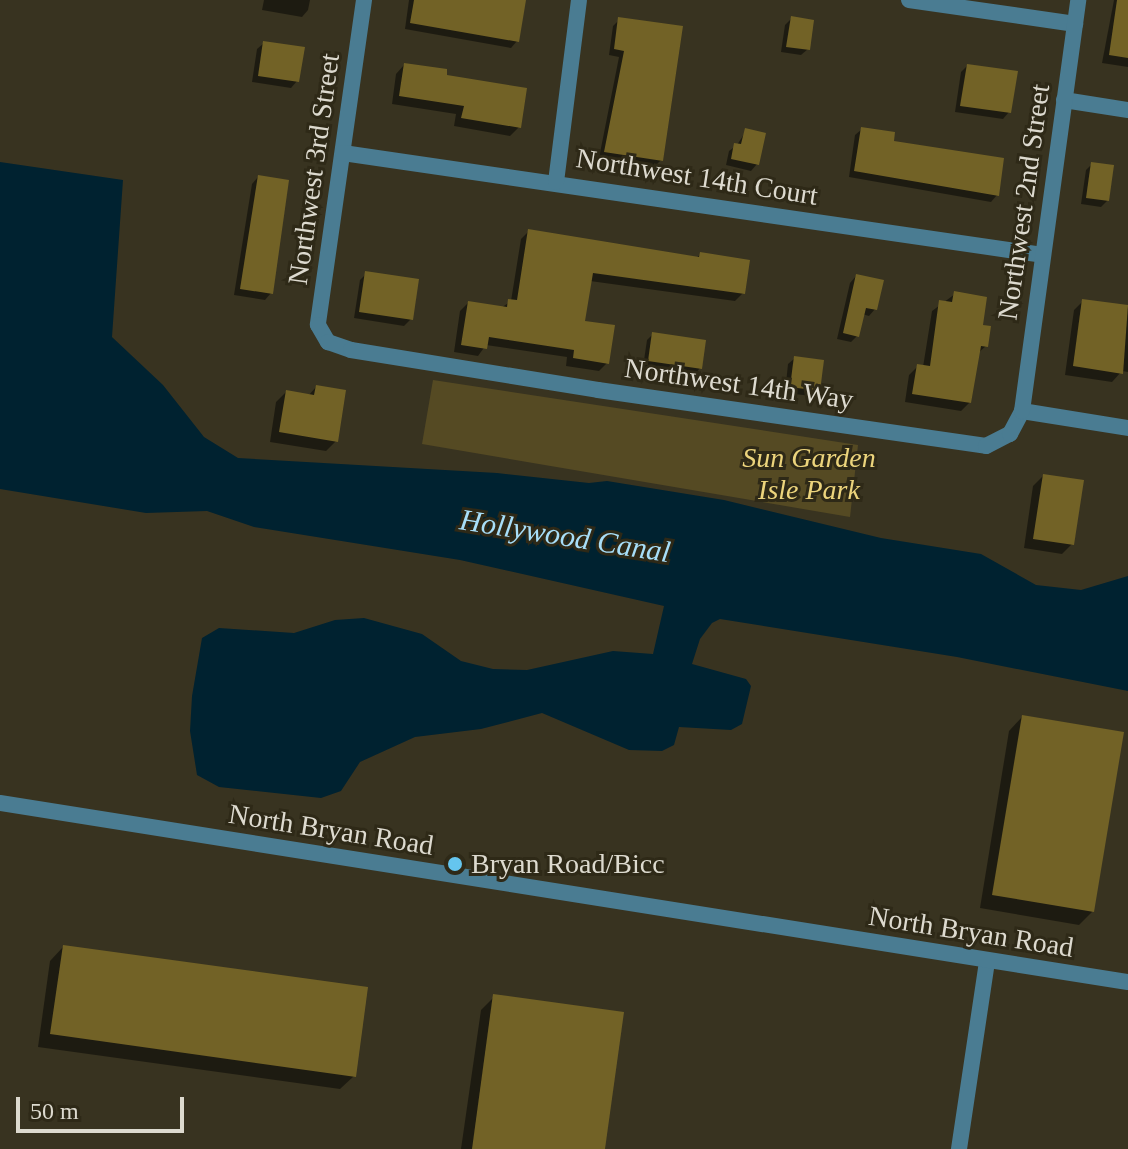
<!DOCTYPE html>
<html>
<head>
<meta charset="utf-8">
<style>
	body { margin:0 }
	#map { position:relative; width:1128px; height:1149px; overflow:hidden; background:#383320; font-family:"Times New Roman",serif }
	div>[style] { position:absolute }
	.green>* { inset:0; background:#554a23 }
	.water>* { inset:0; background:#002230 }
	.shadow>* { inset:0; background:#0007 }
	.building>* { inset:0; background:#726226 }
	.minor>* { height:16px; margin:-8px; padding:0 8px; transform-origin:8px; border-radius:8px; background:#4a7c92 }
	.tertiary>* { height:16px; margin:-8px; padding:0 8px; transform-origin:8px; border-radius:8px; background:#4a7c92 }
	.dots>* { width:22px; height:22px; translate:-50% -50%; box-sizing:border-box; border:4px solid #2e2917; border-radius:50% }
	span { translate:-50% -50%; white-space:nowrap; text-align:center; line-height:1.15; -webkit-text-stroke:6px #2e2917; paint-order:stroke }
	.street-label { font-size:28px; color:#dddacf }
	.park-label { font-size:28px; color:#ecd47c; font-style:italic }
	.poi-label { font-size:28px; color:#dddacf }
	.left { translate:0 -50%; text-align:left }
	.water-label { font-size:30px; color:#a7def8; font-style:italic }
	.scale { position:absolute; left:16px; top:1097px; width:168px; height:36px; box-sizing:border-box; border:4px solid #dddacf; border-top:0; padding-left:10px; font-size:24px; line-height:28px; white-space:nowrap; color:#dddacf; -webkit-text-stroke:6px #2e2917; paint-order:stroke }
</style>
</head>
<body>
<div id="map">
	<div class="green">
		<i style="clip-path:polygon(433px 380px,858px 445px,850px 517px,422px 444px)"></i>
	</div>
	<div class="water">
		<i style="clip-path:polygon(0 162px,123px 180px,112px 337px,163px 385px,204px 437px,238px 458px,497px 473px,589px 483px,607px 481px,724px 500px,881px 538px,981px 554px,1036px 585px,1081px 590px,1128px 576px,1128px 691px,957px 657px,720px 619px,712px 623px,700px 639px,692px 664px,746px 679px,751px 686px,742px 724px,731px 730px,679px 727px,674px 745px,662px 751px,629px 750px,542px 713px,481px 729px,415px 737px,360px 762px,341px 791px,321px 798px,219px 787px,197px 775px,190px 731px,192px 696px,202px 638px,219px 628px,294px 633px,335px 620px,364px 618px,422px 634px,461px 661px,493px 669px,527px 670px,613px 651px,653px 654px,664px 606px,460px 560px,254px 527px,207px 511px,146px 513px,0 489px)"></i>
	</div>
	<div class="shadow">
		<i style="clip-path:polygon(264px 0,310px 0,308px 10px,302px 17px,262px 10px)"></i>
		<i style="clip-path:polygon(409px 0,517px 0,517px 41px,511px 48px,405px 29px)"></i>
		<i style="clip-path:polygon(1114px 0,1128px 0,1128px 67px,1102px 63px)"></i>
		<i style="clip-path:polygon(792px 18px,808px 49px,801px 55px,781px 52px,785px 25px)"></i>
		<i style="clip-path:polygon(619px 20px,661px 160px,654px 167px,599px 158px,619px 57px,609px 55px,613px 26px)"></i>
		<i style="clip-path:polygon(264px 43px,297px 81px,291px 88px,252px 82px,257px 49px)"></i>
		<i style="clip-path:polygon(404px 65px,444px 76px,519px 127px,510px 136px,454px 126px,456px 114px,392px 104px,396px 74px)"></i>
		<i style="clip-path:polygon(967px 66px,1009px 112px,1003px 119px,955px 112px,961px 72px)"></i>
		<i style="clip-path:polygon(862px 129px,891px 142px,997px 195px,991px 202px,849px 177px,855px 135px)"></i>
		<i style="clip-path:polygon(746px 131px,757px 164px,751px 171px,726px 165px,729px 151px,737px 145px)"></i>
		<i style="clip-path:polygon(1092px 164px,1107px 201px,1101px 207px,1081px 204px,1086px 170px)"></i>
		<i style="clip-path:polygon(258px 177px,271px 293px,265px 300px,234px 295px,252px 184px)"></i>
		<i style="clip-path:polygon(529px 231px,696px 258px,700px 255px,743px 293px,735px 301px,590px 281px,583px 322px,607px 363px,599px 371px,566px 366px,567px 357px,486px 345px,478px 356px,454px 352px,460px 311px,468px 303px,501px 308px,511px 301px,521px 239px)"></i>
		<i style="clip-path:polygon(366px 274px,411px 319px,404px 326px,354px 318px,360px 280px)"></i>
		<i style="clip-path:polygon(856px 276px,875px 309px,869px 316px,862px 314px,857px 336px,851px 342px,837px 339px,850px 283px)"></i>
		<i style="clip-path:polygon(955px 294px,986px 346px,977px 354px,970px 402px,961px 411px,905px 402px,909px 375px,918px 366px,923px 367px,932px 311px)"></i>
		<i style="clip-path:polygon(1083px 301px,1128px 307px,1128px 372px,1122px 371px,1112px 382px,1065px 375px,1074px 310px)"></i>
		<i style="clip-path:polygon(653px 334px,700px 368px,694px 375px,643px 367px,647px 340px)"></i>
		<i style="clip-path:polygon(795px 358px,818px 390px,812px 396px,785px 393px,788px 364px)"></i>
		<i style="clip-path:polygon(316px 387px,336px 441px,326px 451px,270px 442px,276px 402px,286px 392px,308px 396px)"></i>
		<i style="clip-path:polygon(1043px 476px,1072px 544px,1062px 554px,1024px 548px,1033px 486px)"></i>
		<i style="clip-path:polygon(1022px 717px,1092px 912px,1079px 925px,980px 908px,1009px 731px)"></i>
		<i style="clip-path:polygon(63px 947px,354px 1076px,340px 1089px,38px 1047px,50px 961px)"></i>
		<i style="clip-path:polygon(494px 997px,603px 1149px,461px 1149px,481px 1010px)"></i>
	</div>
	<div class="building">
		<i style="clip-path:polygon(414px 0,526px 0,519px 42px,410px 23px)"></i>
		<i style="clip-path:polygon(1117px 0,1128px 0,1128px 58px,1109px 55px)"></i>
		<i style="clip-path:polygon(791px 16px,814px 20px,810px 50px,786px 47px)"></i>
		<i style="clip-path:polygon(618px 17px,683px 26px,663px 161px,604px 152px,624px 51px,614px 49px)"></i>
		<i style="clip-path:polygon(263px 41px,305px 47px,299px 82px,258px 76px)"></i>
		<i style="clip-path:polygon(404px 63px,447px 69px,447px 75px,527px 88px,521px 128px,461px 118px,464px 106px,399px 96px)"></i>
		<i style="clip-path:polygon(967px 64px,1018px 71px,1011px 113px,960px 106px)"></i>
		<i style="clip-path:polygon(861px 127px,895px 132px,894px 141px,1004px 158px,999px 196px,854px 171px)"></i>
		<i style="clip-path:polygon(745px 128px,766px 133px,759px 165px,731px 159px,734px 143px,741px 144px)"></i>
		<i style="clip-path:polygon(1091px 162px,1114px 165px,1109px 201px,1086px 198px)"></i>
		<i style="clip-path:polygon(258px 175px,289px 180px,273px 294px,240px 289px)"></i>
		<i style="clip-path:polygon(528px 229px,699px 257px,700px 252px,750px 260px,745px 294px,593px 273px,585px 321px,615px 325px,609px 364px,573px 358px,574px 350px,489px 337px,487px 349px,461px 345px,468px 301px,507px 307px,508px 299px,517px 300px)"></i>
		<i style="clip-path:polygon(365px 271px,419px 279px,413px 320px,359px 312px)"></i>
		<i style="clip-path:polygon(856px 274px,884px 280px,877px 310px,866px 308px,859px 337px,843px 333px)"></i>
		<i style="clip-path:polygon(954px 291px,987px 297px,983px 325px,991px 326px,988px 347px,981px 346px,971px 403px,912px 394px,917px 364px,930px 366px,939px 300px,952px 302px)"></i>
		<i style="clip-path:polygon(1082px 299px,1128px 305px,1123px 374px,1073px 366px)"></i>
		<i style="clip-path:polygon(652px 332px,706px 340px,702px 369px,648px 361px)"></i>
		<i style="clip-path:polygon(794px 356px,824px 360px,820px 391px,790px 387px)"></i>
		<i style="clip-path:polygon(316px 385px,346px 390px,338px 442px,279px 432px,286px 390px,314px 395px)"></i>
		<i style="clip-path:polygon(1043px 474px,1084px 480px,1074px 545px,1033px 539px)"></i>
		<i style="clip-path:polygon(1022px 715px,1124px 732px,1094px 912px,992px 895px)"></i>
		<i style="clip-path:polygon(63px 945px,368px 987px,356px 1077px,50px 1034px)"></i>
		<i style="clip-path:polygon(493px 994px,624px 1012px,605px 1149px,472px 1149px)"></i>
	</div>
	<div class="minor">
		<i style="left:364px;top:0;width:328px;rotate:98.1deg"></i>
		<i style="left:318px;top:325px;width:20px;rotate:60deg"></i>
		<i style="left:328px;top:342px;width:24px;rotate:19deg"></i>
		<i style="left:351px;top:350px;width:250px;rotate:9.2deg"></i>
		<i style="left:598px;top:390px;width:392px;rotate:8.2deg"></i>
		<i style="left:986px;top:446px;width:27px;rotate:-27deg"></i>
		<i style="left:1010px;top:434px;width:26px;rotate:-62deg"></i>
		<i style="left:1022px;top:411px;width:107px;rotate:9.1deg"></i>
		<i style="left:909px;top:0;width:168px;rotate:8.2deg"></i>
		<i style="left:1064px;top:100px;width:65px;rotate:8.9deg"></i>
		<i style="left:343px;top:153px;width:707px;rotate:8.29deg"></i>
		<i style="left:556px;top:182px;width:183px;rotate:-82.8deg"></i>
		<i style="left:1022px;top:411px;width:415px;rotate:-82.2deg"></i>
		<i style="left:959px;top:1149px;width:189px;rotate:-81.5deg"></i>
	</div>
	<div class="tertiary">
		<i style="left:0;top:803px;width:1142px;rotate:9.02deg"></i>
	</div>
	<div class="dots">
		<i style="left:455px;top:864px;background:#65c5ee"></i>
	</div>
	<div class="street-label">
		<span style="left:314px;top:169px;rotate:-82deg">Northwest 3rd Street</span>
		<span style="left:697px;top:177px;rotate:9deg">Northwest 14th Court</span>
		<span style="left:1024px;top:202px;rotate:-82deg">Northwest 2nd Street</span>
		<span style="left:739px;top:384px;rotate:8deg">Northwest 14th Way</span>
		<span style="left:331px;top:830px;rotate:9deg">North Bryan Road</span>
		<span style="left:971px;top:932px;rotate:9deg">North Bryan Road</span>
	</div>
	<div class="park-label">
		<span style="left:809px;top:474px">Sun Garden<br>Isle Park</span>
	</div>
	<div class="poi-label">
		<span class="left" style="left:471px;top:864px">Bryan Road/Bicc</span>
	</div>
	<div class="water-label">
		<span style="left:565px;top:536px;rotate:9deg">Hollywood Canal</span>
	</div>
	<div class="scale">50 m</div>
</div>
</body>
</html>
